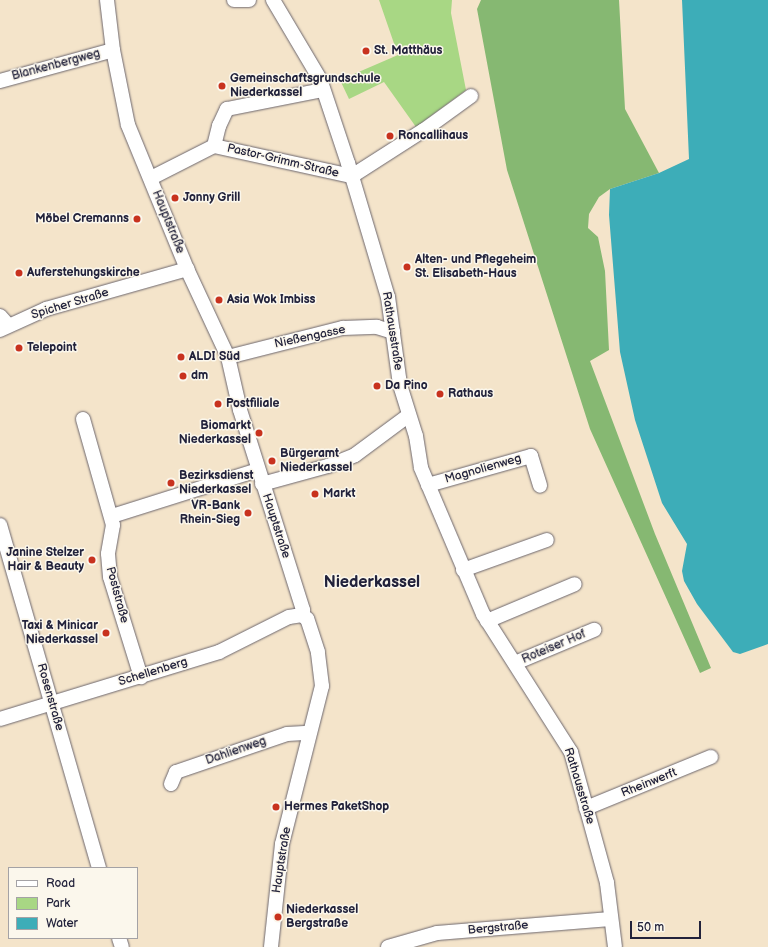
<!DOCTYPE html>
<html>
<head>
<meta charset="utf-8">
<style>
	body { margin:0 }
	#map { position:relative; width:768px; height:947px; overflow:hidden; background:#f4e4ca; font-family:"Balsamiq Sans",sans-serif }
	div>[style] { position:absolute }
	.green>* { inset:0; background:#a8d784 }
	.forest>* { inset:0; background:#86b872 }
	.water>* { inset:0; background:#3dadb8 }
	.roads { filter:drop-shadow(0 0 1px #6c666d) drop-shadow(0 0 1px #6c666d) }
	.minor>* { height:14px; margin:-7px; padding:0 7px; transform-origin:7px; border-radius:7px; background:#fff }
	.dots>* { width:11px; height:11px; translate:-50% -50%; box-sizing:border-box; border:2px solid #fbf7ec; border-radius:50% }
	span { translate:-50% -50%; white-space:nowrap; text-align:center; line-height:1.15; -webkit-text-stroke:3px #fbf7ec; paint-order:stroke }
	.poi-label { font-size:12px; color:#22223b; font-weight:700 }
	.left { translate:0 -50%; text-align:left }
	.right { translate:-100% -50%; text-align:right }
	.street-label { font-size:12px; color:#22223b }
	.district-label { font-size:16px; color:#22223b; font-weight:700 }
	.legend { position:absolute; left:8px; top:867px; width:130px; height:72px; box-sizing:border-box; background:#fbf7ec; border:1px solid #a4a2a5; margin:0; padding:5px 7px; list-style:none; font-size:12px; color:#22223b }
	.legend li { display:flex; align-items:center; gap:8px; height:20px }
	.legend b { width:20px; border:1px solid #a4a2a5 }
	.scale { position:absolute; left:630px; top:921px; width:71px; height:18px; box-sizing:border-box; border:2px solid #22223b; border-top:0; padding-left:5px; font-size:12px; line-height:14px; white-space:nowrap; color:#22223b; -webkit-text-stroke:3px #fbf7ec; paint-order:stroke }
</style>
</head>
<body>
<div id="map">
	<div class="green">
		<i style="clip-path:polygon(379px 0,452px 0,451px 13px,466px 90px,416px 127px,384px 82px,349px 99px,340px 80px,398px 55px)"></i>
	</div>
	<div class="forest">
		<i style="clip-path:polygon(481px 0,619px 0,625px 109px,659px 173px,610px 189px,599px 197px,589px 214px,588px 228px,598px 237px,605px 271px,609px 350px,590px 361px,655px 534px,711px 668px,700px 673px,590px 429px,507px 170px,477px 9px)"></i>
	</div>
	<div class="water">
		<i style="clip-path:polygon(682px 0,768px 0,768px 644px,740px 654px,733px 652px,697px 604px,684px 581px,682px 571px,687px 544px,662px 503px,635px 420px,620px 352px,609px 215px,610px 189px,659px 173px,689px 159px)"></i>
	</div>
	<div class="roads">
		<div class="minor">
			<i style="left:107px;top:0;width:50px;rotate:83.2deg"></i>
			<i style="left:113px;top:50px;width:76px;rotate:78.7deg"></i>
			<i style="left:128px;top:125px;width:156px;rotate:67.7deg"></i>
			<i style="left:187px;top:269px;width:97px;rotate:65deg"></i>
			<i style="left:228px;top:357px;width:54px;rotate:77.2deg"></i>
			<i style="left:240px;top:410px;width:210px;rotate:72.5deg"></i>
			<i style="left:303px;top:610px;width:5px;rotate:101deg"></i>
			<i style="left:234px;top:0;width:15px"></i>
			<i style="left:273px;top:0;width:92px;rotate:59.3deg"></i>
			<i style="left:320px;top:79px;width:89px;rotate:71.6deg"></i>
			<i style="left:348px;top:163px;width:140px;rotate:73.4deg"></i>
			<i style="left:388px;top:297px;width:89px;rotate:82.2deg"></i>
			<i style="left:400px;top:385px;width:53px;rotate:72.6deg"></i>
			<i style="left:416px;top:436px;width:32px;rotate:81deg"></i>
			<i style="left:421px;top:468px;width:159px;rotate:67deg"></i>
			<i style="left:483px;top:614px;width:164px;rotate:57.5deg"></i>
			<i style="left:571px;top:752px;width:136px;rotate:74.6deg"></i>
			<i style="left:607px;top:883px;width:64px;rotate:82.9deg"></i>
			<i style="left:0;top:81px;width:117px;rotate:-15.3deg"></i>
			<i style="left:214px;top:146px;width:21px;rotate:-76deg"></i>
			<i style="left:219px;top:126px;width:19px;rotate:-65deg"></i>
			<i style="left:227px;top:109px;width:98px;rotate:-11.2deg"></i>
			<i style="left:151px;top:178px;width:71px;rotate:-26.9deg"></i>
			<i style="left:214px;top:146px;width:141px;rotate:12.3deg"></i>
			<i style="left:352px;top:176px;width:85px;rotate:-32.6deg"></i>
			<i style="left:424px;top:130px;width:58px;rotate:-35.9deg"></i>
			<i style="left:0;top:316px;width:12px;rotate:48deg"></i>
			<i style="left:0;top:330px;width:51px;rotate:-24.5deg"></i>
			<i style="left:46px;top:309px;width:147px;rotate:-15.8deg"></i>
			<i style="left:228px;top:357px;width:119px;rotate:-14.2deg"></i>
			<i style="left:343px;top:328px;width:34px;rotate:-2deg"></i>
			<i style="left:377px;top:327px;width:17px;rotate:17deg"></i>
			<i style="left:83px;top:419px;width:110px;rotate:74.2deg"></i>
			<i style="left:113px;top:525px;width:29px;rotate:100deg"></i>
			<i style="left:108px;top:554px;width:23px;rotate:85deg"></i>
			<i style="left:110px;top:577px;width:105px;rotate:72.8deg"></i>
			<i style="left:262px;top:484px;width:68px;rotate:-15.3deg"></i>
			<i style="left:328px;top:466px;width:29px;rotate:-22deg"></i>
			<i style="left:355px;top:455px;width:67px;rotate:-36.5deg"></i>
			<i style="left:428px;top:485px;width:107px;rotate:-15.7deg"></i>
			<i style="left:531px;top:456px;width:31px;rotate:73deg"></i>
			<i style="left:112px;top:516px;width:153px;rotate:-17.5deg"></i>
			<i style="left:0;top:525px;width:357px;rotate:73.9deg"></i>
			<i style="left:463px;top:570px;width:89px;rotate:-19.7deg"></i>
			<i style="left:487px;top:621px;width:95px;rotate:-22.8deg"></i>
			<i style="left:515px;top:663px;width:86px;rotate:-22.7deg"></i>
			<i style="left:0;top:719px;width:229px;rotate:-17deg"></i>
			<i style="left:219px;top:652px;width:78px;rotate:-26.6deg"></i>
			<i style="left:289px;top:617px;width:13px;rotate:-9deg"></i>
			<i style="left:171px;top:784px;width:13px;rotate:-67deg"></i>
			<i style="left:176px;top:772px;width:117px;rotate:-18.9deg"></i>
			<i style="left:287px;top:734px;width:22px;rotate:-3deg"></i>
			<i style="left:586px;top:808px;width:135px;rotate:-22.2deg"></i>
			<i style="left:119px;top:938px;width:9px;rotate:72deg"></i>
			<i style="left:271px;top:947px;width:104px;rotate:-83.9deg"></i>
			<i style="left:282px;top:844px;width:163px;rotate:-75.8deg"></i>
			<i style="left:322px;top:686px;width:34px;rotate:-97deg"></i>
			<i style="left:318px;top:652px;width:35px;rotate:-108deg"></i>
			<i style="left:307px;top:619px;width:6px;rotate:-141deg"></i>
			<i style="left:388px;top:947px;width:51px;rotate:-15.9deg"></i>
			<i style="left:437px;top:933px;width:174px;rotate:-4.6deg"></i>
		</div>
	</div>
	<div class="dots">
		<i style="left:366px;top:51px;background:#c8321e"></i>
		<i style="left:222px;top:86px;background:#c8321e"></i>
		<i style="left:390px;top:136px;background:#c8321e"></i>
		<i style="left:175px;top:198px;background:#c8321e"></i>
		<i style="left:137px;top:219px;background:#c8321e"></i>
		<i style="left:407px;top:267px;background:#c8321e"></i>
		<i style="left:19px;top:273px;background:#c8321e"></i>
		<i style="left:219px;top:300px;background:#c8321e"></i>
		<i style="left:19px;top:348px;background:#c8321e"></i>
		<i style="left:181px;top:357px;background:#c8321e"></i>
		<i style="left:183px;top:376px;background:#c8321e"></i>
		<i style="left:377px;top:386px;background:#c8321e"></i>
		<i style="left:440px;top:394px;background:#c8321e"></i>
		<i style="left:218px;top:404px;background:#c8321e"></i>
		<i style="left:259px;top:433px;background:#c8321e"></i>
		<i style="left:272px;top:461px;background:#c8321e"></i>
		<i style="left:171px;top:483px;background:#c8321e"></i>
		<i style="left:315px;top:494px;background:#c8321e"></i>
		<i style="left:248px;top:513px;background:#c8321e"></i>
		<i style="left:92px;top:560px;background:#c8321e"></i>
		<i style="left:106px;top:633px;background:#c8321e"></i>
		<i style="left:276px;top:807px;background:#c8321e"></i>
		<i style="left:278px;top:917px;background:#c8321e"></i>
	</div>
	<div class="poi-label">
		<span class="left" style="left:374px;top:51px">St. Matthäus</span>
		<span class="left" style="left:230px;top:86px">Gemeinschaftsgrundschule<br>Niederkassel</span>
		<span class="left" style="left:398px;top:136px">Roncallihaus</span>
		<span class="left" style="left:183px;top:198px">Jonny Grill</span>
		<span class="right" style="left:129px;top:219px">Möbel Cremanns</span>
		<span class="left" style="left:415px;top:267px">Alten- und Pflegeheim<br>St. Elisabeth-Haus</span>
		<span class="left" style="left:27px;top:273px">Auferstehungskirche</span>
		<span class="left" style="left:227px;top:300px">Asia Wok Imbiss</span>
		<span class="left" style="left:27px;top:348px">Telepoint</span>
		<span class="left" style="left:189px;top:357px">ALDI Süd</span>
		<span class="left" style="left:191px;top:376px">dm</span>
		<span class="left" style="left:385px;top:386px">Da Pino</span>
		<span class="left" style="left:448px;top:394px">Rathaus</span>
		<span class="left" style="left:226px;top:404px">Postfiliale</span>
		<span class="right" style="left:251px;top:433px">Biomarkt<br>Niederkassel</span>
		<span class="left" style="left:280px;top:461px">Bürgeramt<br>Niederkassel</span>
		<span class="left" style="left:179px;top:483px">Bezirksdienst<br>Niederkassel</span>
		<span class="left" style="left:323px;top:494px">Markt</span>
		<span class="right" style="left:240px;top:513px">VR-Bank<br>Rhein-Sieg</span>
		<span class="right" style="left:84px;top:560px">Janine Stelzer<br>Hair &amp; Beauty</span>
		<span class="right" style="left:98px;top:633px">Taxi &amp; Minicar<br>Niederkassel</span>
		<span class="left" style="left:284px;top:807px">Hermes PaketShop</span>
		<span class="left" style="left:286px;top:917px">Niederkassel<br>Bergstraße</span>
	</div>
	<div class="street-label">
		<span style="left:56px;top:65px;rotate:-15deg">Blankenbergweg</span>
		<span style="left:283px;top:161px;rotate:13deg">Pastor-Grimm-Straße</span>
		<span style="left:168px;top:222px;rotate:68deg">Hauptstraße</span>
		<span style="left:70px;top:304px;rotate:-17deg">Spicher Straße</span>
		<span style="left:392px;top:331px;rotate:81deg">Rathausstraße</span>
		<span style="left:310px;top:337px;rotate:-12deg">Nießengasse</span>
		<span style="left:483px;top:469px;rotate:-16deg">Magnolienweg</span>
		<span style="left:276px;top:526px;rotate:72deg">Hauptstraße</span>
		<span style="left:117px;top:595px;rotate:75deg">Poststraße</span>
		<span style="left:554px;top:647px;rotate:-23deg">Roteiser Hof</span>
		<span style="left:153px;top:672px;rotate:-17deg">Schellenberg</span>
		<span style="left:50px;top:697px;rotate:74deg">Rosenstraße</span>
		<span style="left:236px;top:751px;rotate:-19deg">Dahlienweg</span>
		<span style="left:649px;top:783px;rotate:-22deg">Rheinwerft</span>
		<span style="left:579px;top:786px;rotate:73deg">Rathausstraße</span>
		<span style="left:282px;top:860px;rotate:-81deg">Hauptstraße</span>
		<span style="left:498px;top:928px;rotate:-5deg">Bergstraße</span>
	</div>
	<div class="district-label">
		<span style="left:372px;top:583px">Niederkassel</span>
	</div>
	<ul class="legend">
	<li><b style="height:5px;background:#fff"></b>Road</li>
	<li><b style="height:11px;background:#a8d784"></b>Park</li>
	<li><b style="height:11px;background:#3dadb8"></b>Water</li>
	</ul>
	<div class="scale">50 m</div>
</div>
</body>
</html>
